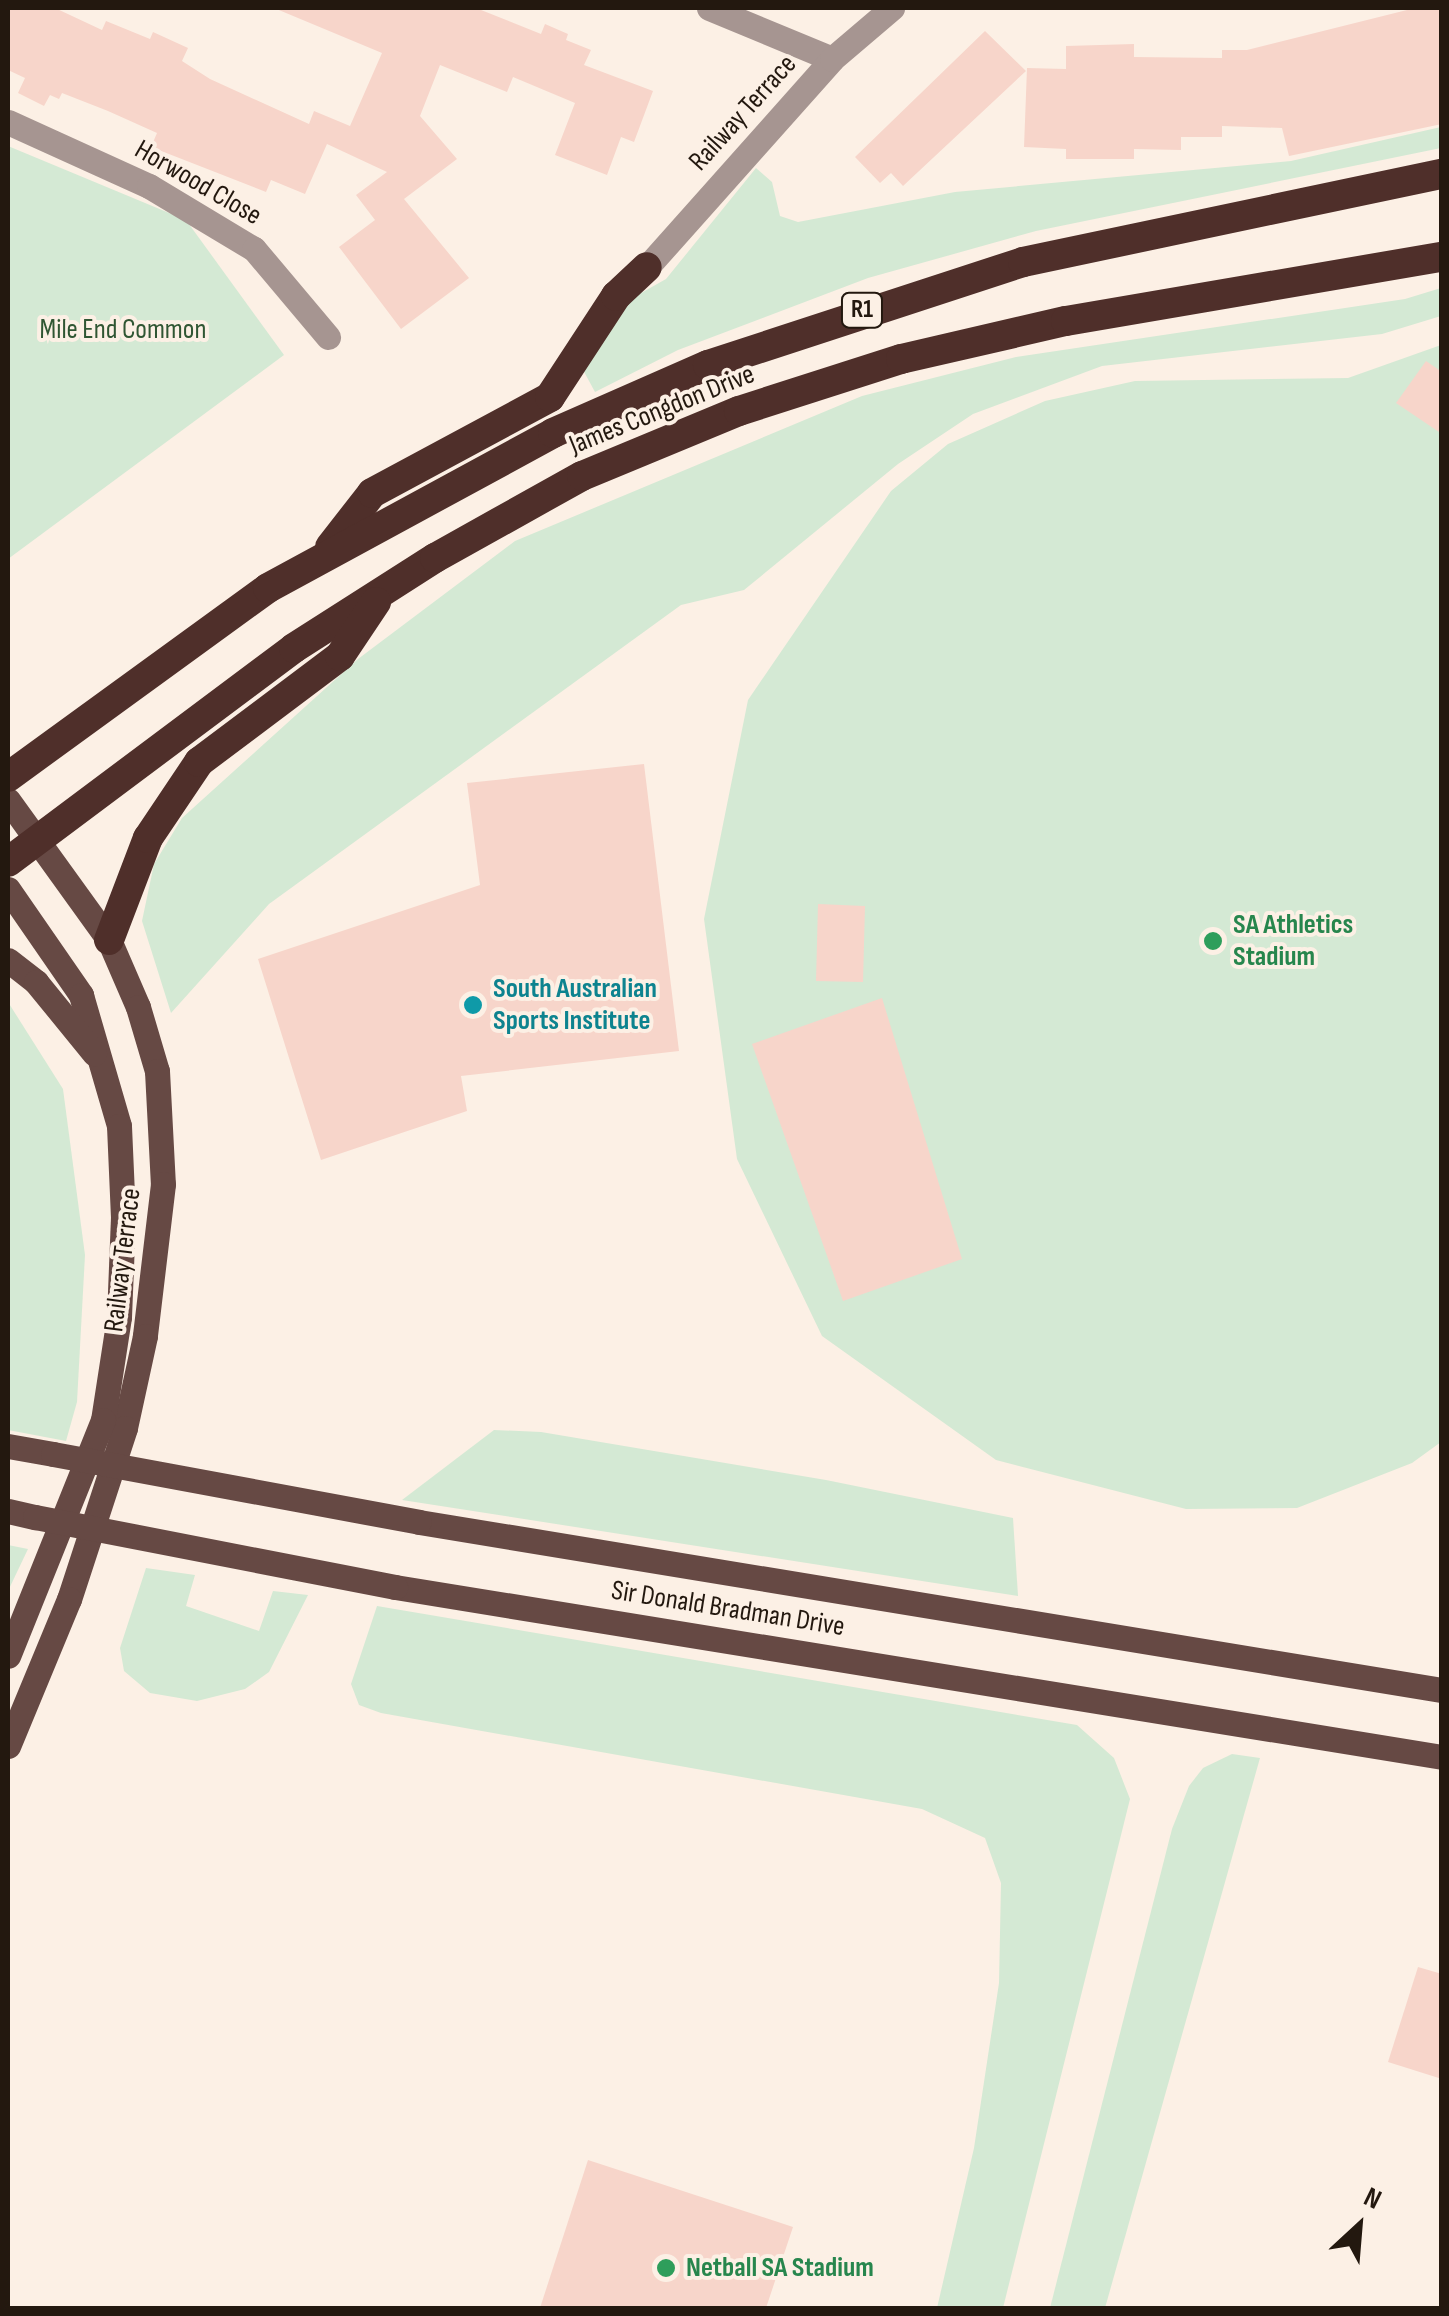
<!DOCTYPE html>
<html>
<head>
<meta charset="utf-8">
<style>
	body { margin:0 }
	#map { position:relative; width:1449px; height:2316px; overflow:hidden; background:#fcf0e5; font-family:"Sofia Sans Condensed",sans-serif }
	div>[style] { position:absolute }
	.green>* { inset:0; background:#d4e9d4 }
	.building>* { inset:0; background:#f7d5ca }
	.minor>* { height:25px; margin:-12.5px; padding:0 12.5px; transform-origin:12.5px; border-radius:12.5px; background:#a69591 }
	.major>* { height:25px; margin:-12.5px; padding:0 12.5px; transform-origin:12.5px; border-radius:12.5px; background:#664944 }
	.highway>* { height:30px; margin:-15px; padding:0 15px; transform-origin:15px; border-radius:15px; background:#4f2f2a }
	.major-bridge>* { height:25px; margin:-12.5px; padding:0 12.5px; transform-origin:12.5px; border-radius:12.5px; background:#664944 }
	.dots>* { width:28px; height:28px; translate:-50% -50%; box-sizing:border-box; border:5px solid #fcf0e5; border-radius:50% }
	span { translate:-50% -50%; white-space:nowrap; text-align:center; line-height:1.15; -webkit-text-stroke:8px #fcf0e5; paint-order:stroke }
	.shield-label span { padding:2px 8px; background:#fcf0e5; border:2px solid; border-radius:8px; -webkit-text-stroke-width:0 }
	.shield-label { font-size:25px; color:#23180f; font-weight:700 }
	.street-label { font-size:28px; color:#23180f }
	.park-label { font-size:28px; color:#305633 }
	.leisure-label { font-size:28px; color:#27864d; font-weight:700 }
	.left { translate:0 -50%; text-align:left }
	.culture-label { font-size:28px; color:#0d838f; font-weight:700 }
	.frame { position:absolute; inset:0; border:10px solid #23180f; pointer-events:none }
	.north { position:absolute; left:1309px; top:2176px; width:100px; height:100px; -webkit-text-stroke:8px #fcf0e5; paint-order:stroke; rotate:26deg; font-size:28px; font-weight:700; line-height:40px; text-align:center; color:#23180f }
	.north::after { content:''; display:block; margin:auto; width:35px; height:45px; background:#23180f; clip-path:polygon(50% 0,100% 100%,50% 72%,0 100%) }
</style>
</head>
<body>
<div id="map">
	<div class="green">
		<i style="clip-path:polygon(1441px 127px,1441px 148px,1036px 231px,868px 278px,678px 350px,595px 392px,582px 368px,611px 310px,666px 279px,756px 168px,772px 182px,780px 216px,798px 222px,955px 192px,1291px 161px)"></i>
		<i style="clip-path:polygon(8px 146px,186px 220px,284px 355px,8px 559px)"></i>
		<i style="clip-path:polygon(1441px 288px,1441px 316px,1382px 334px,1102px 366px,973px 414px,898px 464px,744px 590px,681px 605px,269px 904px,171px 1013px,142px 921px,154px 864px,182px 818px,358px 659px,515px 541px,862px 396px,1016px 357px,1405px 299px)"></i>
		<i style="clip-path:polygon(1441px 345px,1441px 1442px,1412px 1463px,1297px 1508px,1186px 1509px,996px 1460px,822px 1336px,737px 1159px,704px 919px,748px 700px,891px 491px,948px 444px,1045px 401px,1135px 381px,1348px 378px)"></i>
		<i style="clip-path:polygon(8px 1002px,63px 1089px,85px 1255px,77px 1402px,66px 1441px,8px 1430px)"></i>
		<i style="clip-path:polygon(494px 1430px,541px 1432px,826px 1480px,1013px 1518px,1018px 1596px,402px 1500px)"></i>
		<i style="clip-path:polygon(8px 1545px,28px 1549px,8px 1591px)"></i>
		<i style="clip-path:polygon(146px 1568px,195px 1575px,186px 1606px,259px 1631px,273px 1591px,308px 1595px,269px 1672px,245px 1689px,197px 1701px,150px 1693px,124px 1671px,120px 1648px)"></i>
		<i style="clip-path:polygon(377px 1606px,1077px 1725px,1114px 1758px,1130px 1799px,1003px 2308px,937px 2308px,974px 2148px,999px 1983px,1001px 1883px,985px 1838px,922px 1809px,381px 1713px,359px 1705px,351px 1684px)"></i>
		<i style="clip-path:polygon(1232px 1754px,1260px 1758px,1105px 2308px,1050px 2308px,1172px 1829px,1189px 1786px,1203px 1768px)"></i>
	</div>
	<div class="building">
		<i style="clip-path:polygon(8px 8px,55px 8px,102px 30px,106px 21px,150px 39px,153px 32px,188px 48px,182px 61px,210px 79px,309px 124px,314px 111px,350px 126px,382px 53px,274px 8px,476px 8px,541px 34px,545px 24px,568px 34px,566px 40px,591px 50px,584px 65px,653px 91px,634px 142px,621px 137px,607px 175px,555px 155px,575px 103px,513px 77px,507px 92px,440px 65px,420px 116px,457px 159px,404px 199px,469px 278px,401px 329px,339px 247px,375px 220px,356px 195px,387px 172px,327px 144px,305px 194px,271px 180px,266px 192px,151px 147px,157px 133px,108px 111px,62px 93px,59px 99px,50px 95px,44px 106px,18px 93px,25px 78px,8px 70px)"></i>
		<i style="clip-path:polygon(1415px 8px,1442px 8px,1442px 124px,1289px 156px,1282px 128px,1222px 126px,1222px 137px,1181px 137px,1181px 150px,1134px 149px,1134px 159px,1066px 159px,1066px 149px,1024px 147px,1027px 68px,1066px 69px,1066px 46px,1134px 44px,1134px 57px,1222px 58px,1222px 50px,1247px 50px)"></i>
		<i style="clip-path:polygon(985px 31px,1026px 71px,903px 186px,891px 173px,880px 183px,855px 157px)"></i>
		<i style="clip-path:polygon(1426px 361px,1442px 372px,1442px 434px,1396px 403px)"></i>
		<i style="clip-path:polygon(644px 764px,679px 1051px,461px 1076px,467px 1111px,321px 1160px,258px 959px,480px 885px,467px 783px)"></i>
		<i style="clip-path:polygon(818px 904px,865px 906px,863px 982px,816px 981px)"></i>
		<i style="clip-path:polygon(882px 998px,962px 1259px,843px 1301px,752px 1044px)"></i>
		<i style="clip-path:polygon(1418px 1967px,1442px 1974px,1442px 2079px,1388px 2062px)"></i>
		<i style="clip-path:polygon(588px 2160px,793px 2227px,766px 2308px,540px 2308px)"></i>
	</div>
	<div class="minor">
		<i style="left:709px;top:8px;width:133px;rotate:22.5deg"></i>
		<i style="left:8px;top:122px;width:155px;rotate:24.4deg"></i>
		<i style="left:149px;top:186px;width:122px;rotate:31deg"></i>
		<i style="left:254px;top:249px;width:115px;rotate:49.9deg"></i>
		<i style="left:647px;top:267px;width:278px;rotate:-48.3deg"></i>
		<i style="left:832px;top:59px;width:79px;rotate:-40.4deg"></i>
	</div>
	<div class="major">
		<i style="left:8px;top:800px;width:173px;rotate:54.2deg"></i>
		<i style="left:109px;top:940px;width:73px;rotate:66.6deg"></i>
		<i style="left:138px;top:1007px;width:67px;rotate:73.5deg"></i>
		<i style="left:157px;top:1071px;width:113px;rotate:87deg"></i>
		<i style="left:163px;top:1184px;width:153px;rotate:96.8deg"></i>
		<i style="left:145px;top:1336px;width:94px;rotate:102.3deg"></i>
		<i style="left:125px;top:1428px;width:180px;rotate:108.1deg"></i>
		<i style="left:69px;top:1599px;width:159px;rotate:112.5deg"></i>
		<i style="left:8px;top:889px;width:129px;rotate:55.4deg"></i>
		<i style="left:81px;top:995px;width:136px;rotate:73.8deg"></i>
		<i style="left:119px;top:1126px;width:91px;rotate:87.5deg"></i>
		<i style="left:123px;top:1217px;width:100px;rotate:92.3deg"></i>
		<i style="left:119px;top:1317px;width:104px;rotate:98.8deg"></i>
		<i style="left:103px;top:1420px;width:254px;rotate:111.9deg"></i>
		<i style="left:8px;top:960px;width:36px;rotate:38deg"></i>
		<i style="left:36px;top:982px;width:92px;rotate:50.8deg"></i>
		<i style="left:8px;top:1446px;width:46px;rotate:10.1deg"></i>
		<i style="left:8px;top:1511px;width:28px;rotate:13deg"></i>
		<i style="left:419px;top:1522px;width:1037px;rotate:9.33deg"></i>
		<i style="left:395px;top:1587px;width:1061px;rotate:9.22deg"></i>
	</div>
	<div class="highway">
		<i style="left:330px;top:547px;width:68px;rotate:-52.1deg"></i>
		<i style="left:372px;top:493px;width:202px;rotate:-28.3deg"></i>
		<i style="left:550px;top:397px;width:121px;rotate:-56.8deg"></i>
		<i style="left:616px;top:296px;width:42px;rotate:-43.1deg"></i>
		<i style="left:8px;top:777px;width:321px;rotate:-36deg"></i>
		<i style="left:268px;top:588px;width:324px;rotate:-28.5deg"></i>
		<i style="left:553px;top:433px;width:169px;rotate:-23.7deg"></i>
		<i style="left:708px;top:365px;width:331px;rotate:-18.1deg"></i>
		<i style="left:1023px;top:262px;width:428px;rotate:-11.9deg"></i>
		<i style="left:8px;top:862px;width:357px;rotate:-36.8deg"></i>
		<i style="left:294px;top:648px;width:167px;rotate:-32.6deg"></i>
		<i style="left:435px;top:558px;width:168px;rotate:-29.2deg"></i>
		<i style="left:582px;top:476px;width:170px;rotate:-22.5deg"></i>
		<i style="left:739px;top:411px;width:170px;rotate:-17.8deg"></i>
		<i style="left:901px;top:359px;width:169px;rotate:-13deg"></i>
		<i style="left:1066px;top:321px;width:381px;rotate:-9.7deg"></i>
		<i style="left:109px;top:940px;width:109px;rotate:-69.1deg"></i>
		<i style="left:148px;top:838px;width:92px;rotate:-56.1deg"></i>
		<i style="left:199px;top:762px;width:176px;rotate:-36.9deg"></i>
		<i style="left:340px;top:656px;width:65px;rotate:-56.3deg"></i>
	</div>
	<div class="major-bridge">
		<i style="left:53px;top:1454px;width:372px;rotate:10.5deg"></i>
		<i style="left:35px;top:1517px;width:367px;rotate:11deg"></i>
	</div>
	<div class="dots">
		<i style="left:1213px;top:941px;background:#2e9e5b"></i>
		<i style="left:473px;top:1005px;background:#0f9aa8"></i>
		<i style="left:666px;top:2268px;background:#2e9e5b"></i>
	</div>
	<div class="shield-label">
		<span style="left:862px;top:310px">R1</span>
	</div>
	<div class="street-label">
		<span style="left:743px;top:113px;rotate:-48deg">Railway Terrace</span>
		<span style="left:198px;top:183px;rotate:30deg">Horwood Close</span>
		<span style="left:662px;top:410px;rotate:-22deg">James Congdon Drive</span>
		<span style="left:123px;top:1260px;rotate:-83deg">Railway Terrace</span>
		<span style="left:728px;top:1609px;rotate:9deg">Sir Donald Bradman Drive</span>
	</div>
	<div class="park-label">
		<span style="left:123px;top:330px">Mile End Common</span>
	</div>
	<div class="leisure-label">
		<span class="left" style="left:1233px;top:941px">SA Athletics<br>Stadium</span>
		<span class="left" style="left:686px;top:2268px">Netball SA Stadium</span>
	</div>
	<div class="culture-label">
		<span class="left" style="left:493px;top:1005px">South Australian<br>Sports Institute</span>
	</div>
	<div class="frame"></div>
	<div class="north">N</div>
</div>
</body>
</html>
